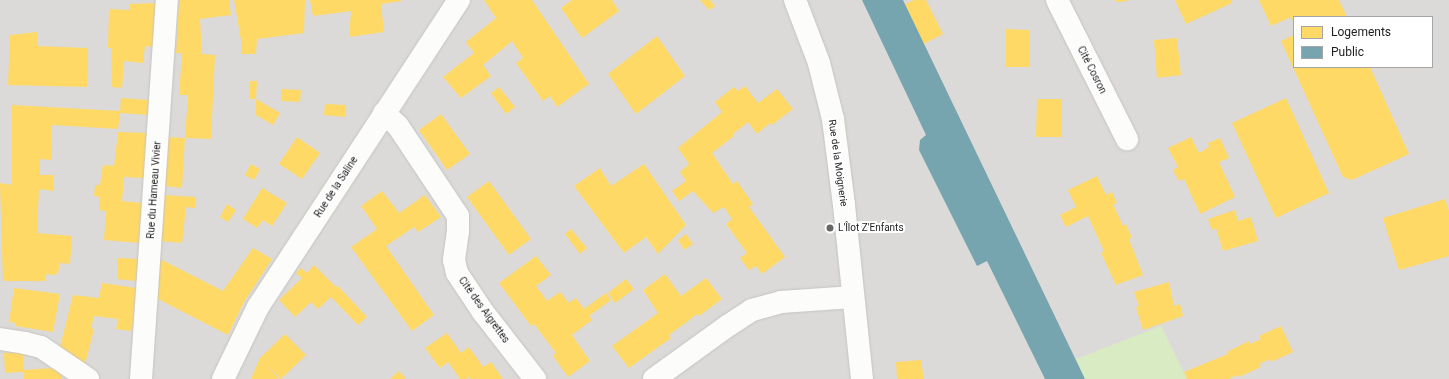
<!DOCTYPE html>
<html>
<head>
<meta charset="utf-8">
<style>
	body { margin:0 }
	#map { position:relative; width:1449px; height:379px; overflow:hidden; background:#ecebe6; font-family:Roboto,sans-serif }
	div>[style] { position:absolute }
	.residential>* { inset:0; background:#dbdad8 }
	.grass>* { inset:0; background:#d8ebc3 }
	.homes>* { inset:0; background:#ffd966 }
	.public>* { inset:0; background:#76a5af }
	.roads { filter:drop-shadow(0 0 1px #c5c4c2) drop-shadow(0 0 1px #c5c4c2) }
	.minor>* { height:22px; margin:-11px; padding:0 11px; transform-origin:11px; border-radius:11px; background:#fcfcfb }
	.dots>* { width:11px; height:11px; translate:-50% -50%; box-sizing:border-box; border:2px solid #fff; border-radius:50% }
	span { translate:-50% -50%; white-space:nowrap; text-align:center; line-height:1.15; -webkit-text-stroke:4px #fff; paint-order:stroke }
	.street-label { font-size:10px; color:#1e1e1e }
	.poi-label { font-size:10px; color:#1e1e1e }
	.left { translate:0 -50%; text-align:left }
	.legend { position:absolute; left:1293px; top:16px; width:140px; height:52px; box-sizing:border-box; background:#fff; border:1px solid #a5a5a5; margin:0; padding:5px 7px; list-style:none; font-size:12px; color:#1e1e1e }
	.legend li { display:flex; align-items:center; gap:8px; height:20px }
	.legend b { width:20px; border:1px solid #a5a5a5 }
</style>
</head>
<body>
<div id="map">
	<div class="residential">
		<i style="clip-path:polygon(evenodd,0 0,1449px 0,1449px 379px,0 379px,0 0,1294px 17px,1432px 17px,1432px 67px,1294px 67px,1294px 17px)"></i>
	</div>
	<div class="grass">
		<i style="clip-path:polygon(1161px 326px,1187px 379px,1085px 379px,1076px 359px)"></i>
	</div>
	<div class="homes">
		<i style="clip-path:polygon(179px 0,229px 0,231px 15px,200px 19px,202px 54px,215px 55px,211px 139px,185px 138px,188px 95px,179px 95px,182px 53px,176px 53px)"></i>
		<i style="clip-path:polygon(234px 0,305px 0,304px 33px,257px 39px,256px 54px,241px 54px,241px 40px)"></i>
		<i style="clip-path:polygon(310px 0,401px 0,401px 1px,381px 4px,384px 32px,349px 37px,351px 11px,313px 16px)"></i>
		<i style="clip-path:polygon(484px 0,532px 0,589px 84px,557px 107px,550px 96px,543px 101px,516px 63px,523px 58px,512px 41px,483px 65px,491px 76px,461px 98px,443px 77px,474px 53px,466px 42px,496px 18px)"></i>
		<i style="clip-path:polygon(572px 0,612px 0,619px 11px,582px 38px,561px 8px)"></i>
		<i style="clip-path:polygon(700px 0,710px 0,715px 6px,709px 10px)"></i>
		<i style="clip-path:polygon(914px 0,926px 0,943px 34px,924px 44px,905px 4px)"></i>
		<i style="clip-path:polygon(1116px 0,1127px 0,1127px 1px,1116px 2px)"></i>
		<i style="clip-path:polygon(1175px 0,1231px 0,1232px 3px,1186px 24px)"></i>
		<i style="clip-path:polygon(1259px 0,1339px 0,1347px 17px,1294px 17px,1294px 23px,1291px 17px,1271px 26px)"></i>
		<i style="clip-path:polygon(157px 3px,153px 47px,145px 46px,143px 63px,124px 61px,122px 88px,112px 87px,111px 48px,108px 48px,109px 9px,129px 10px,130px 4px)"></i>
		<i style="clip-path:polygon(1006px 29px,1030px 30px,1030px 67px,1005px 67px)"></i>
		<i style="clip-path:polygon(37px 32px,37px 46px,88px 48px,87px 87px,8px 85px,10px 35px)"></i>
		<i style="clip-path:polygon(1294px 35px,1294px 67px,1370px 67px,1409px 154px,1352px 180px,1343px 177px,1281px 41px)"></i>
		<i style="clip-path:polygon(657px 36px,685px 76px,636px 114px,608px 74px)"></i>
		<i style="clip-path:polygon(1177px 38px,1181px 75px,1157px 78px,1154px 40px)"></i>
		<i style="clip-path:polygon(250px 81px,257px 81px,256px 99px,250px 99px)"></i>
		<i style="clip-path:polygon(745px 86px,758px 103px,777px 89px,793px 109px,772px 125px,770px 123px,757px 134px,748px 122px,733px 134px,734px 136px,712px 153px,733px 184px,737px 181px,753px 204px,749px 207px,785px 257px,762px 274px,756px 266px,749px 270px,740px 258px,747px 253px,726px 224px,732px 219px,724px 207px,713px 213px,693px 191px,679px 201px,672px 191px,686px 181px,680px 172px,689px 164px,678px 148px,722px 112px,715px 102px,734px 87px,738px 91px)"></i>
		<i style="clip-path:polygon(499px 87px,515px 107px,506px 114px,491px 93px)"></i>
		<i style="clip-path:polygon(282px 89px,301px 90px,300px 102px,281px 101px)"></i>
		<i style="clip-path:polygon(121px 98px,149px 100px,149px 115px,120px 113px,118px 129px,51px 125px,52px 160px,40px 159px,40px 175px,53px 175px,53px 191px,39px 189px,37px 233px,72px 236px,70px 264px,60px 263px,58px 273px,55px 275px,45px 274px,45px 281px,3px 281px,0 183px,12px 185px,12px 105px,120px 111px)"></i>
		<i style="clip-path:polygon(1286px 98px,1329px 193px,1276px 218px,1232px 123px)"></i>
		<i style="clip-path:polygon(256px 99px,280px 113px,273px 125px,256px 115px)"></i>
		<i style="clip-path:polygon(1037px 99px,1062px 99px,1062px 137px,1036px 137px)"></i>
		<i style="clip-path:polygon(325px 104px,346px 105px,345px 117px,324px 115px)"></i>
		<i style="clip-path:polygon(441px 114px,470px 154px,447px 170px,419px 130px)"></i>
		<i style="clip-path:polygon(118px 132px,147px 133px,144px 178px,124px 177px,122px 201px,142px 203px,139px 243px,104px 240px,106px 211px,99px 210px,100px 197px,94px 196px,95px 185px,100px 185px,103px 165px,114px 166px)"></i>
		<i style="clip-path:polygon(167px 137px,185px 138px,182px 188px,164px 186px)"></i>
		<i style="clip-path:polygon(297px 137px,320px 153px,302px 179px,279px 164px)"></i>
		<i style="clip-path:polygon(1191px 137px,1199px 153px,1209px 147px,1208px 143px,1220px 138px,1229px 158px,1219px 162px,1235px 197px,1200px 214px,1184px 179px,1179px 181px,1173px 170px,1178px 167px,1168px 148px)"></i>
		<i style="clip-path:polygon(251px 164px,260px 169px,254px 180px,245px 175px)"></i>
		<i style="clip-path:polygon(644px 164px,686px 225px,658px 254px,646px 237px,624px 253px,574px 186px,600px 168px,611px 186px)"></i>
		<i style="clip-path:polygon(1097px 176px,1106px 195px,1112px 192px,1117px 203px,1113px 204px,1123px 226px,1126px 224px,1132px 238px,1129px 239px,1143px 275px,1116px 285px,1101px 253px,1104px 251px,1088px 216px,1066px 227px,1060px 215px,1076px 207px,1068px 190px)"></i>
		<i style="clip-path:polygon(489px 181px,531px 239px,509px 255px,467px 197px)"></i>
		<i style="clip-path:polygon(262px 188px,287px 203px,272px 226px,263px 220px,257px 228px,243px 219px)"></i>
		<i style="clip-path:polygon(382px 191px,399px 213px,425px 195px,441px 217px,418px 232px,414px 227px,386px 246px,434px 315px,412px 331px,351px 247px,377px 229px,361px 206px)"></i>
		<i style="clip-path:polygon(163px 195px,196px 197px,195px 208px,186px 207px,182px 243px,160px 241px)"></i>
		<i style="clip-path:polygon(1445px 199px,1449px 210px,1449px 256px,1399px 270px,1383px 218px)"></i>
		<i style="clip-path:polygon(227px 204px,236px 210px,228px 222px,220px 217px)"></i>
		<i style="clip-path:polygon(1235px 210px,1238px 221px,1251px 217px,1258px 241px,1223px 251px,1216px 228px,1212px 230px,1208px 219px)"></i>
		<i style="clip-path:polygon(571px 229px,587px 248px,580px 254px,565px 234px)"></i>
		<i style="clip-path:polygon(686px 234px,693px 244px,684px 250px,678px 240px)"></i>
		<i style="clip-path:polygon(253px 248px,272px 259px,244px 302px,228px 335px,156px 298px,158px 262px,162px 260px,223px 291px)"></i>
		<i style="clip-path:polygon(536px 256px,551px 275px,536px 286px,547px 301px,560px 292px,569px 303px,576px 298px,584px 309px,606px 293px,611px 300px,589px 316px,592px 320px,572px 335px,590px 361px,568px 377px,553px 356px,556px 353px,534px 324px,531px 326px,499px 283px)"></i>
		<i style="clip-path:polygon(118px 258px,138px 259px,136px 281px,117px 279px)"></i>
		<i style="clip-path:polygon(314px 265px,336px 287px,338px 286px,367px 317px,358px 325px,331px 297px,318px 309px,311px 302px,295px 317px,279px 300px,302px 278px,296px 273px,301px 268px,307px 273px)"></i>
		<i style="clip-path:polygon(665px 274px,681px 296px,706px 278px,722px 299px,699px 316px,697px 314px,684px 324px,669px 335px,671px 338px,629px 368px,612px 346px,658px 313px,643px 290px)"></i>
		<i style="clip-path:polygon(626px 279px,634px 289px,615px 303px,608px 293px)"></i>
		<i style="clip-path:polygon(1169px 282px,1174px 306px,1180px 304px,1183px 316px,1143px 330px,1136px 307px,1139px 306px,1134px 292px)"></i>
		<i style="clip-path:polygon(102px 283px,136px 288px,132px 331px,116px 329px,118px 319px,94px 316px,91px 328px,94px 329px,85px 364px,60px 347px,73px 295px,99px 298px)"></i>
		<i style="clip-path:polygon(14px 288px,60px 294px,53px 332px,15px 326px,16px 323px,9px 322px)"></i>
		<i style="clip-path:polygon(1281px 326px,1293px 352px,1271px 362px,1270px 359px,1259px 364px,1261px 367px,1239px 377px,1238px 375px,1228px 379px,1187px 379px,1184px 372px,1228px 354px,1227px 352px,1249px 341px,1250px 344px,1261px 339px,1259px 336px)"></i>
		<i style="clip-path:polygon(447px 333px,461px 353px,469px 347px,483px 367px,491px 362px,503px 379px,471px 379px,469px 377px,466px 379px,460px 379px,448px 362px,440px 368px,425px 348px)"></i>
		<i style="clip-path:polygon(285px 334px,306px 355px,281px 379px,266px 364px,279px 379px,251px 379px,260px 358px)"></i>
		<i style="clip-path:polygon(23px 352px,23px 370px,52px 368px,62px 375px,62px 379px,24px 379px,23px 372px,5px 373px,4px 353px)"></i>
		<i style="clip-path:polygon(921px 360px,924px 379px,897px 379px,896px 362px)"></i>
		<i style="clip-path:polygon(399px 371px,406px 379px,390px 379px)"></i>
	</div>
	<div class="public">
		<i style="clip-path:polygon(862px 0,903px 0,1085px 379px,1045px 379px,987px 261px,977px 266px,919px 150px,920px 140px,926px 135px)"></i>
	</div>
	<div class="roads">
		<div class="minor">
			<i style="left:795px;top:0;width:67px;rotate:69.1deg"></i>
			<i style="left:819px;top:63px;width:58px;rotate:76deg"></i>
			<i style="left:833px;top:119px;width:87px;rotate:82.7deg"></i>
			<i style="left:844px;top:205px;width:175px;rotate:84.1deg"></i>
			<i style="left:1057px;top:0;width:156px;rotate:63.3deg"></i>
			<i style="left:384px;top:113px;width:19px;rotate:43deg"></i>
			<i style="left:398px;top:126px;width:108px;rotate:56.3deg"></i>
			<i style="left:458px;top:216px;width:15px;rotate:90deg"></i>
			<i style="left:458px;top:231px;width:29px;rotate:98deg"></i>
			<i style="left:454px;top:260px;width:13px;rotate:77deg"></i>
			<i style="left:457px;top:273px;width:47px;rotate:56.3deg"></i>
			<i style="left:483px;top:312px;width:85px;rotate:52.2deg"></i>
			<i style="left:0;top:339px;width:25px;rotate:9deg"></i>
			<i style="left:25px;top:343px;width:16px;rotate:14deg"></i>
			<i style="left:41px;top:347px;width:57px;rotate:34.2deg"></i>
			<i style="left:141px;top:379px;width:380px;rotate:-86.1deg"></i>
			<i style="left:223px;top:379px;width:80px;rotate:-64.1deg"></i>
			<i style="left:258px;top:307px;width:367px;rotate:-56.8deg"></i>
			<i style="left:654px;top:379px;width:92px;rotate:-35.8deg"></i>
			<i style="left:729px;top:325px;width:27px;rotate:-33deg"></i>
			<i style="left:752px;top:310px;width:30px;rotate:-15deg"></i>
			<i style="left:781px;top:302px;width:72px;rotate:-4deg"></i>
		</div>
	</div>
	<div class="dots">
		<i style="left:830px;top:228px;background:#666664"></i>
	</div>
	<div class="street-label">
		<span style="left:1092px;top:70px;rotate:63deg">Cité Cosron</span>
		<span style="left:838px;top:163px;rotate:82deg">Rue de la Moignerie</span>
		<span style="left:336px;top:187px;rotate:-57deg">Rue de la Saline</span>
		<span style="left:154px;top:190px;rotate:-86deg">Rue du Hameau Vivier</span>
		<span style="left:484px;top:310px;rotate:54deg">Cité des Aigrettes</span>
	</div>
	<div class="poi-label">
		<span class="left" style="left:838px;top:228px">L'Îlot Z'Enfants</span>
	</div>
	<ul class="legend">
	<li><b style="height:11px;background:#ffd966"></b>Logements</li>
	<li><b style="height:11px;background:#76a5af"></b>Public</li>
	</ul>
</div>
</body>
</html>
